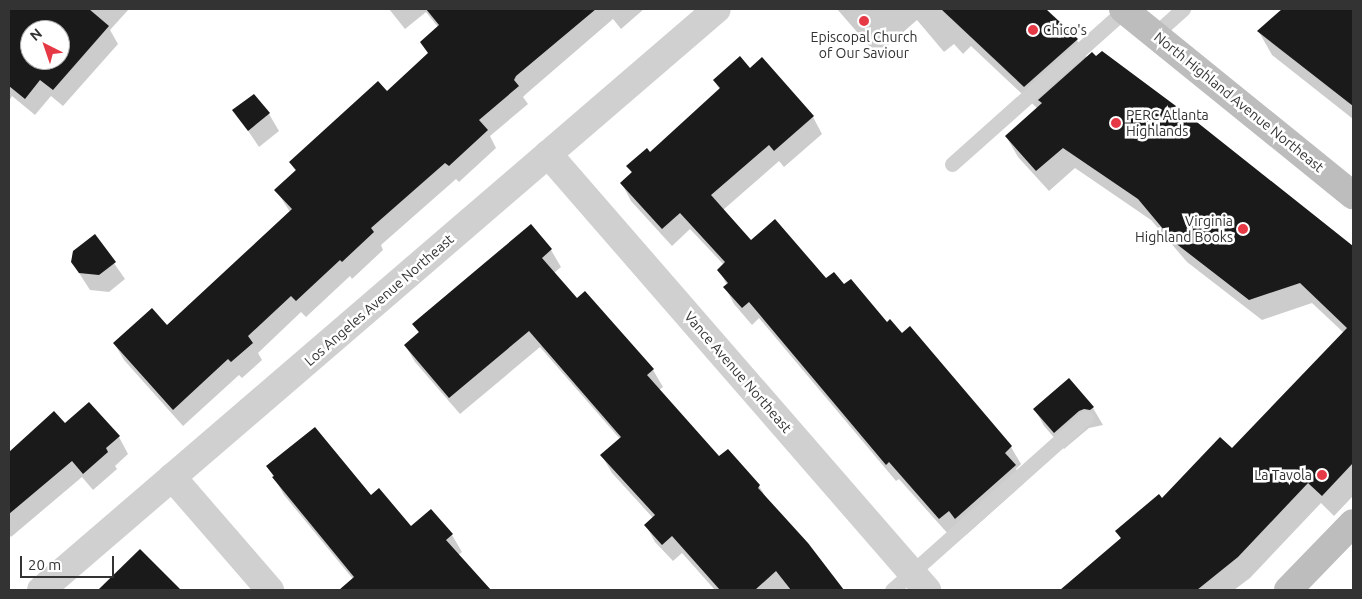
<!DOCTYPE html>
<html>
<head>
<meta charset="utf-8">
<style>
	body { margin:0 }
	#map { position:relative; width:1362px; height:599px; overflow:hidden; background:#fff; font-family:Ubuntu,sans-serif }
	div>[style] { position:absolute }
	.shadow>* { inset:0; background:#0003 }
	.building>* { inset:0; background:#1a1a1a }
	.lane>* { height:15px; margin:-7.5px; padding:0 7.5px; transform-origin:7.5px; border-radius:7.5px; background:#d0d0d0 }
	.street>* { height:28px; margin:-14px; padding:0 14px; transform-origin:14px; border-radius:14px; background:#d0d0d0 }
	.secondary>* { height:28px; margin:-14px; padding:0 14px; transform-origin:14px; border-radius:14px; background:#bdbdbd }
	.dots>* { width:14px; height:14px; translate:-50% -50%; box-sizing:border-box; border:2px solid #fff; border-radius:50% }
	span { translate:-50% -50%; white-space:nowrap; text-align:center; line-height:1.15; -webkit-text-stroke:5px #fff; paint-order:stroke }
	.poi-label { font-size:14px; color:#333 }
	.left { translate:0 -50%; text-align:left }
	.right { translate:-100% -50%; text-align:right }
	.street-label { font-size:14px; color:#333 }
	.frame { position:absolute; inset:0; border:10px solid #333; pointer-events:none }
	.north { position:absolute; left:20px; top:20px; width:50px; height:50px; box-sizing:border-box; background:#fff; border:1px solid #adadad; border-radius:50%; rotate:319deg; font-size:14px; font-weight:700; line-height:20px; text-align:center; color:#333 }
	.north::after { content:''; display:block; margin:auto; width:18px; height:22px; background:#e63946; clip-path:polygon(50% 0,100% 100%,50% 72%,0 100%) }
	.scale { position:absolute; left:20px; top:556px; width:94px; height:22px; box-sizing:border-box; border:2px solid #333; border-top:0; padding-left:6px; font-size:15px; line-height:18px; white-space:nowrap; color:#333; -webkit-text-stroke:4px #fff; paint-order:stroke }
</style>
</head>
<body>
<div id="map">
	<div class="shadow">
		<i style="clip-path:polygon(evenodd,9px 9px,129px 9px,110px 30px,118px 44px,63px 106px,51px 96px,35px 115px,12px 96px,9px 101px,9px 9px,30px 30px,60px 30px,60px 60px,30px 60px,30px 30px)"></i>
		<i style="clip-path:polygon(389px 9px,644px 9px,621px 29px,613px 19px,526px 94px,523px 97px,528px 104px,490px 136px,496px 148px,459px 182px,456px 179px,381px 245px,383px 250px,352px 279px,350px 276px,306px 317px,301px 312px,258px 353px,262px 360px,242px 378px,239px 375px,183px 426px,124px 360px,114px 343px,167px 327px,290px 212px,276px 190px,296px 172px,290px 162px,387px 93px,429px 54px,438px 27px,426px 12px,405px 29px)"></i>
		<i style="clip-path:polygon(837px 9px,1003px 9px,1014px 22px,1029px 9px,1044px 9px,1077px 40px,1087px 58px,1188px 116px,1353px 247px,1353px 496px,1334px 516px,1321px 503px,1250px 578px,1234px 590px,1062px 590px,1121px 539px,1116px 531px,1232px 450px,1344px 333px,1312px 303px,1262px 320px,1187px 262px,1151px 220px,1075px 168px,1049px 191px,1018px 157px,1006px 136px,1038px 109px,971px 46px,963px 54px,954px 44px,944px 52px,917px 20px,877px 55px)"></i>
		<i style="clip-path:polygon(1284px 9px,1353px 9px,1353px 119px,1272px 55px,1259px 32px)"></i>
		<i style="clip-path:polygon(750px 70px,813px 117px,822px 134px,784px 167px,779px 161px,723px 210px,751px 242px,826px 280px,844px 286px,901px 335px,910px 328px,1011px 447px,1021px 464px,1016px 469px,1024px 483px,966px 535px,959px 527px,949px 535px,899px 479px,896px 481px,759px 318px,752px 325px,734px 304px,725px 287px,727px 285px,719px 270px,724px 265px,690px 229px,672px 246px,631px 201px,622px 184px,632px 174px,628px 166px,650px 153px,720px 90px,714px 80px)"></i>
		<i style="clip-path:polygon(234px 110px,269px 114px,279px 131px,259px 147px)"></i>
		<i style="clip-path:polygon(531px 226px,551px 250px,561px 267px,554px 273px,577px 300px,623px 335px,653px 370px,663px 387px,659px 390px,719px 458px,727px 450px,759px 486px,769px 502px,843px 590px,715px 590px,682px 553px,673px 561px,655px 542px,646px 525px,653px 518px,612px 473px,602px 456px,620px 439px,540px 347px,460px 414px,415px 362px,405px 345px,419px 333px,413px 324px)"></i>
		<i style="clip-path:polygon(95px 236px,125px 279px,109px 292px,90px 290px,72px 262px)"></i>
		<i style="clip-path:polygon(1068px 380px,1093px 408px,1103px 425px,1089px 428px,1064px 449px,1044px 426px,1035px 409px)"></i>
		<i style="clip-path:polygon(54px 413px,65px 425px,119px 437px,128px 454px,115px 466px,117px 469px,93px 490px,82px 477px,11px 537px,9px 534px,9px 454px)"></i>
		<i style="clip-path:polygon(268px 467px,371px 497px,411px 528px,430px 511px,452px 535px,462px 552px,458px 555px,488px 590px,347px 590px,345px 587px,353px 579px,284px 495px)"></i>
		<i style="clip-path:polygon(140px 550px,169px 580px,175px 590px,99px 590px)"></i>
	</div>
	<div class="building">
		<i style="clip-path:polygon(evenodd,9px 9px,89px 9px,109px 26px,53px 90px,40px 80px,25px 99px,9px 86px,9px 9px,30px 30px,60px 30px,60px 60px,30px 60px,30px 30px)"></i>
		<i style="clip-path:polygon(426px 9px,596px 9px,516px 76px,514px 80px,519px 86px,479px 120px,488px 130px,449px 166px,445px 163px,371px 228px,374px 232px,342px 262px,340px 260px,296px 301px,291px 296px,248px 336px,253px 343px,231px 362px,228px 359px,173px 410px,113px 343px,152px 308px,167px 325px,292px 209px,274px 190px,296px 170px,289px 162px,378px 81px,387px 91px,428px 53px,420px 42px,439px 25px)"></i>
		<i style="clip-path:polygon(941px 9px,1046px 9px,1078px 39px,1024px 87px)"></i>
		<i style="clip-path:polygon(1282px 9px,1353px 9px,1353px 106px,1257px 31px)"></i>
		<i style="clip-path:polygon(1102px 51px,1188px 115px,1353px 246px,1353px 463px,1322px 496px,1308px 483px,1238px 557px,1197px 590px,1060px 590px,1121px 538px,1115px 531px,1159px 494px,1162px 498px,1220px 437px,1232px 448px,1347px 328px,1300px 283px,1249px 300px,1174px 242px,1138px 199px,1063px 148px,1036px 171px,1005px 136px,1042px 103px,1038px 100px,1092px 52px,1096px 56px)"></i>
		<i style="clip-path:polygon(740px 56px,750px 68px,762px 57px,814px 116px,774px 151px,769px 145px,711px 195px,751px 240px,775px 219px,826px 278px,834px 272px,844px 284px,851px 279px,887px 322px,890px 319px,902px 333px,910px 326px,1012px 446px,1005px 453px,1016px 465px,955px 519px,949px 511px,939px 519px,889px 462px,886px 465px,749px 302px,742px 308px,723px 287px,728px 283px,717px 270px,725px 262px,680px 213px,662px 229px,620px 183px,632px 172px,626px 166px,647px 148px,650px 152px,720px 88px,713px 80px)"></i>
		<i style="clip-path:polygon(254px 94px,270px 113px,248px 131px,232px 110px)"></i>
		<i style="clip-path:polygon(531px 224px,552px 249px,542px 258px,577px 298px,585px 291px,654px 369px,647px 375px,719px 456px,728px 449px,760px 485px,758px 488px,808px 543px,844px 590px,791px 590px,776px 571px,755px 590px,720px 590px,672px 536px,662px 545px,644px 525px,655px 515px,600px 455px,621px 437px,529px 331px,449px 398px,404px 345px,419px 332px,412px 324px)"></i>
		<i style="clip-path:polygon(95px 234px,116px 262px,99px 275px,79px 273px,71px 262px,73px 251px)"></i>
		<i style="clip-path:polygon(1069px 378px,1094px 407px,1090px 410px,1084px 409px,1079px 411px,1054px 433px,1033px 409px)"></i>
		<i style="clip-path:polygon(89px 402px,120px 436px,106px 448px,108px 452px,83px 474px,72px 461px,9px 514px,9px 452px,54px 411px,65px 423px)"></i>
		<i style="clip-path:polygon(315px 427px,371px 495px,379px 488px,411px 526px,431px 509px,453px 534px,446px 540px,491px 590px,339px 590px,354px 577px,272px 477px,274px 476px,266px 466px)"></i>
		<i style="clip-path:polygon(140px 549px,181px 590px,98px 590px)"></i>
	</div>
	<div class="lane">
		<i style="left:1155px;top:34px;width:38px;rotate:-42deg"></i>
		<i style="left:952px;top:164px;width:232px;rotate:-41.7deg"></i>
		<i style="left:892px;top:590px;width:259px;rotate:-41.7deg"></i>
	</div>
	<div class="street">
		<i style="left:548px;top:154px;width:578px;rotate:49deg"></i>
		<i style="left:172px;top:477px;width:150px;rotate:49.1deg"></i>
		<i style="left:41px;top:590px;width:891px;rotate:-40.68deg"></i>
	</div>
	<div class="secondary">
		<i style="left:1123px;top:9px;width:296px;rotate:39deg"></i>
		<i style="left:1288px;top:590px;width:93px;rotate:-45.9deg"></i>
	</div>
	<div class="dots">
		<i style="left:864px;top:21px;background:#e63946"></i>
		<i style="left:1033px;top:30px;background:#e63946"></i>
		<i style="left:1116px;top:123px;background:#e63946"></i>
		<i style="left:1243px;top:229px;background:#e63946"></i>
		<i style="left:1322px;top:475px;background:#e63946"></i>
	</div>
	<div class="poi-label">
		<span class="left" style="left:1043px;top:30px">Chico's</span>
		<span style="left:864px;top:45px">Episcopal Church<br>of Our Saviour</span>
		<span class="left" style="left:1126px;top:123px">PERC Atlanta<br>Highlands</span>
		<span class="right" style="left:1233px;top:229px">Virginia<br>Highland Books</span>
		<span class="right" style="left:1312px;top:475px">La Tavola</span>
	</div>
	<div class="street-label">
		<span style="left:1239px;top:102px;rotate:39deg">North Highland Avenue Northeast</span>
		<span style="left:379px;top:300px;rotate:-41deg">Los Angeles Avenue Northeast</span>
		<span style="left:738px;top:372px;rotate:49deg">Vance Avenue Northeast</span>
	</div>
	<div class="frame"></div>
	<div class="north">N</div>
	<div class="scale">20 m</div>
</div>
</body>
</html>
